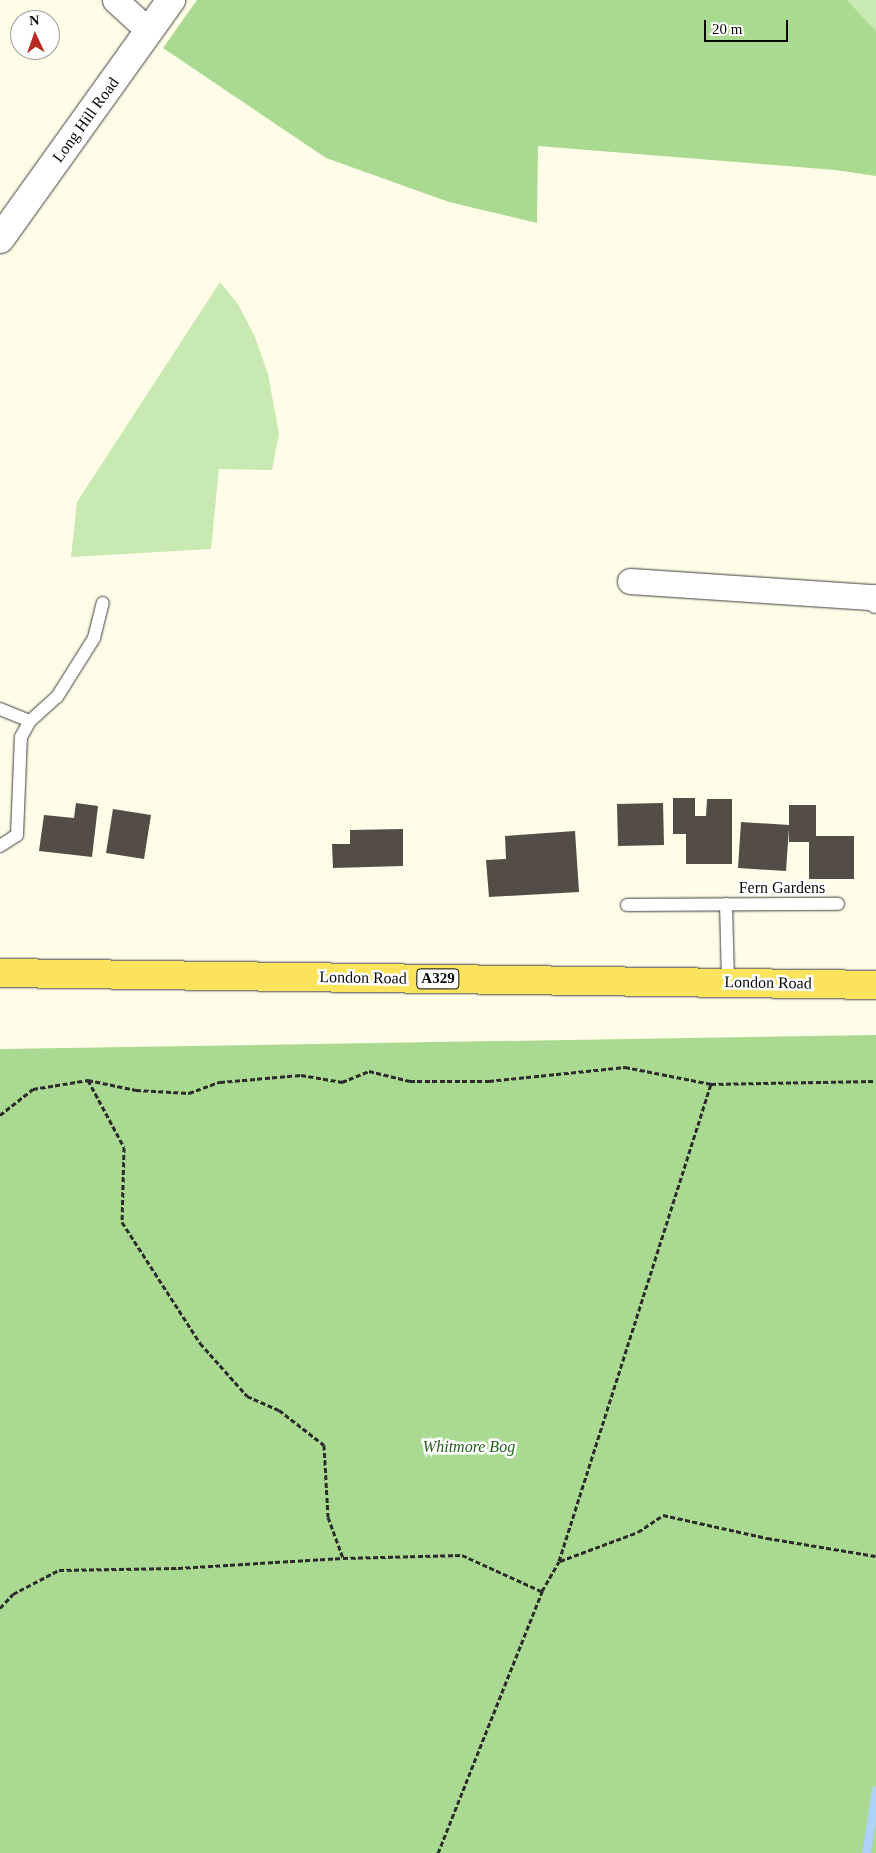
<!DOCTYPE html>
<html>
<head>
<meta charset="utf-8">
<style>
	body { margin:0 }
	#map { position:relative; width:876px; height:1853px; overflow:hidden; background:#fffde7; font-family:"Times New Roman",serif }
	div>[style] { position:absolute }
	.green>* { inset:0; background:#c9e9b2 }
	.forest>* { inset:0; background:#aad991 }
	.stream>* { height:9px; margin:-4.5px; padding:0 4.5px; transform-origin:4.5px; border-radius:4.5px; background:#acd3f7 }
	.building>* { inset:0; background:#534c47 }
	.path>* { height:3px; margin-top:-1.5px; transform-origin:0; background:repeating-linear-gradient(90deg,#2c2c2c 0 5px,transparent 0 7.5px) }
	.roads { filter:drop-shadow(0 0 1px #3d3d3d) drop-shadow(0 0 1px #3d3d3d) }
	.service>* { height:12px; margin:-6px; padding:0 6px; transform-origin:6px; border-radius:6px; background:#fff }
	.minor>* { height:25px; margin:-12.5px; padding:0 12.5px; transform-origin:12.5px; border-radius:12.5px; background:#fff }
	.tertiary>* { height:28px; margin:-14px; padding:0 14px; transform-origin:14px; border-radius:14px; background:#fff }
	.primary>* { height:28px; margin:-14px; padding:0 14px; transform-origin:14px; border-radius:14px; background:#fbe45c }
	span { translate:-50% -50%; white-space:nowrap; text-align:center; line-height:1.15; -webkit-text-stroke:5px #fff; paint-order:stroke }
	.shield-label span { padding:1px 4px; background:#fff; border:1px solid; border-radius:4px; -webkit-text-stroke-width:0 }
	.shield-label { font-size:15px; color:#0a0a0a; font-weight:700 }
	.street-label { font-size:16px; color:#0a0a0a }
	.park-label { font-size:16px; color:#23611b; font-style:italic }
	.north { position:absolute; left:10px; top:10px; width:50px; height:50px; box-sizing:border-box; background:#fff; border:1px solid #9d9d9d; border-radius:50%; rotate:357deg; font-size:14px; font-weight:700; line-height:20px; text-align:center; color:#0a0a0a }
	.north::after { content:''; display:block; margin:auto; width:18px; height:22px; background:#bb2a22; clip-path:polygon(50% 0,100% 100%,50% 72%,0 100%) }
	.scale { position:absolute; left:704px; top:20px; width:84px; height:22px; box-sizing:border-box; border:2px solid #0a0a0a; border-top:0; padding-left:6px; font-size:15px; line-height:18px; white-space:nowrap; color:#0a0a0a; -webkit-text-stroke:4px #fff; paint-order:stroke }
</style>
</head>
<body>
<div id="map">
	<div class="green">
		<i style="clip-path:polygon(847px 0,876px 0,876px 31px)"></i>
		<i style="clip-path:polygon(220px 282px,238px 304px,255px 337px,268px 374px,279px 434px,272px 470px,219px 469px,211px 549px,71px 557px,77px 502px)"></i>
	</div>
	<div class="forest">
		<i style="clip-path:polygon(197px 0,847px 0,876px 31px,876px 176px,835px 170px,538px 146px,537px 223px,449px 202px,326px 158px,163px 48px)"></i>
		<i style="clip-path:polygon(876px 1035px,876px 1853px,0 1853px,0 1049px)"></i>
	</div>
	<div class="stream">
		<i style="left:866px;top:1853px;width:64px;rotate:-81deg"></i>
	</div>
	<div class="building">
		<i style="clip-path:polygon(673px 798px,695px 798px,695px 816px,706px 816px,707px 799px,732px 799px,732px 864px,686px 864px,686px 834px,673px 834px)"></i>
		<i style="clip-path:polygon(76px 803px,98px 806px,92px 857px,39px 851px,44px 815px,74px 818px)"></i>
		<i style="clip-path:polygon(663px 803px,664px 845px,618px 846px,617px 804px)"></i>
		<i style="clip-path:polygon(789px 805px,816px 805px,816px 836px,854px 836px,854px 879px,809px 879px,809px 842px,789px 842px,789px 828px,786px 871px,738px 868px,741px 822px,789px 825px)"></i>
		<i style="clip-path:polygon(113px 809px,151px 815px,144px 859px,106px 853px)"></i>
		<i style="clip-path:polygon(403px 829px,403px 866px,333px 868px,332px 844px,350px 844px,350px 830px)"></i>
		<i style="clip-path:polygon(575px 831px,579px 892px,489px 897px,486px 860px,506px 859px,505px 836px)"></i>
	</div>
	<div class="path">
		<i style="left:88px;top:1080px;width:76px;rotate:61.8deg"></i>
		<i style="left:124px;top:1147px;width:75px;rotate:91.5deg"></i>
		<i style="left:122px;top:1222px;width:144px;rotate:57.2deg"></i>
		<i style="left:200px;top:1343px;width:71px;rotate:48.4deg"></i>
		<i style="left:247px;top:1396px;width:35px;rotate:24deg"></i>
		<i style="left:279px;top:1410px;width:57px;rotate:37.9deg"></i>
		<i style="left:324px;top:1445px;width:72px;rotate:86.8deg"></i>
		<i style="left:328px;top:1517px;width:44px;rotate:69.9deg"></i>
		<i style="left:0;top:1115px;width:42px;rotate:-38.2deg"></i>
		<i style="left:33px;top:1089px;width:56px;rotate:-9.3deg"></i>
		<i style="left:88px;top:1080px;width:49px;rotate:11.8deg"></i>
		<i style="left:136px;top:1090px;width:53px;rotate:3.2deg"></i>
		<i style="left:189px;top:1093px;width:33px;rotate:-20deg"></i>
		<i style="left:220px;top:1082px;width:81px;rotate:-4.9deg"></i>
		<i style="left:301px;top:1075px;width:42px;rotate:9.7deg"></i>
		<i style="left:342px;top:1082px;width:29px;rotate:-22deg"></i>
		<i style="left:369px;top:1071px;width:42px;rotate:13.7deg"></i>
		<i style="left:410px;top:1081px;width:79px"></i>
		<i style="left:489px;top:1081px;width:137px;rotate:-5.9deg"></i>
		<i style="left:625px;top:1067px;width:88px;rotate:11.2deg"></i>
		<i style="left:711px;top:1084px;width:165px;rotate:-1deg"></i>
		<i style="left:560px;top:1561px;width:83px;rotate:-20.4deg"></i>
		<i style="left:638px;top:1532px;width:30px;rotate:-34deg"></i>
		<i style="left:663px;top:1515px;width:107px;rotate:12.5deg"></i>
		<i style="left:767px;top:1538px;width:110px;rotate:9.4deg"></i>
		<i style="left:0;top:1608px;width:19px;rotate:-47deg"></i>
		<i style="left:13px;top:1594px;width:52px;rotate:-27.6deg"></i>
		<i style="left:59px;top:1570px;width:119px;rotate:-1deg"></i>
		<i style="left:178px;top:1568px;width:165px;rotate:-3.5deg"></i>
		<i style="left:343px;top:1558px;width:119px;rotate:-1.4deg"></i>
		<i style="left:462px;top:1555px;width:87px;rotate:24.5deg"></i>
		<i style="left:438px;top:1853px;width:282px;rotate:-68.3deg"></i>
		<i style="left:542px;top:1591px;width:34px;rotate:-60deg"></i>
		<i style="left:559px;top:1561px;width:501px;rotate:-72.33deg"></i>
	</div>
	<div class="roads">
		<div class="service">
			<i style="left:0;top:709px;width:32px;rotate:22deg"></i>
			<i style="left:0;top:846px;width:20px;rotate:-33deg"></i>
			<i style="left:17px;top:835px;width:98px;rotate:-87.7deg"></i>
			<i style="left:21px;top:737px;width:18px;rotate:-61deg"></i>
			<i style="left:30px;top:721px;width:36px;rotate:-42deg"></i>
			<i style="left:57px;top:697px;width:70px;rotate:-57.9deg"></i>
			<i style="left:94px;top:638px;width:36px;rotate:-76deg"></i>
			<i style="left:726px;top:904px;width:79px;rotate:88.5deg"></i>
			<i style="left:627px;top:905px;width:211px;rotate:-0.3deg"></i>
		</div>
		<div class="minor">
			<i style="left:115px;top:0;width:46px;rotate:42.4deg"></i>
			<i style="left:630px;top:581px;width:244px;rotate:3.8deg"></i>
			<i style="left:873px;top:597px;width:4px;rotate:45deg"></i>
		</div>
		<div class="tertiary">
			<i style="left:0;top:239px;width:294px;rotate:-54.4deg"></i>
		</div>
		<div class="primary">
			<i style="left:0;top:973px;width:876px;rotate:0.78deg"></i>
		</div>
	</div>
	<div class="shield-label">
		<span style="left:438px;top:979px">A329</span>
	</div>
	<div class="street-label">
		<span style="left:86px;top:120px;rotate:-54deg">Long Hill Road</span>
		<span style="left:782px;top:888px">Fern Gardens</span>
		<span style="left:363px;top:978px;rotate:1deg">London Road</span>
		<span style="left:768px;top:983px;rotate:1deg">London Road</span>
	</div>
	<div class="park-label">
		<span style="left:469px;top:1447px">Whitmore Bog</span>
	</div>
	<div class="north">N</div>
	<div class="scale">20 m</div>
</div>
</body>
</html>
